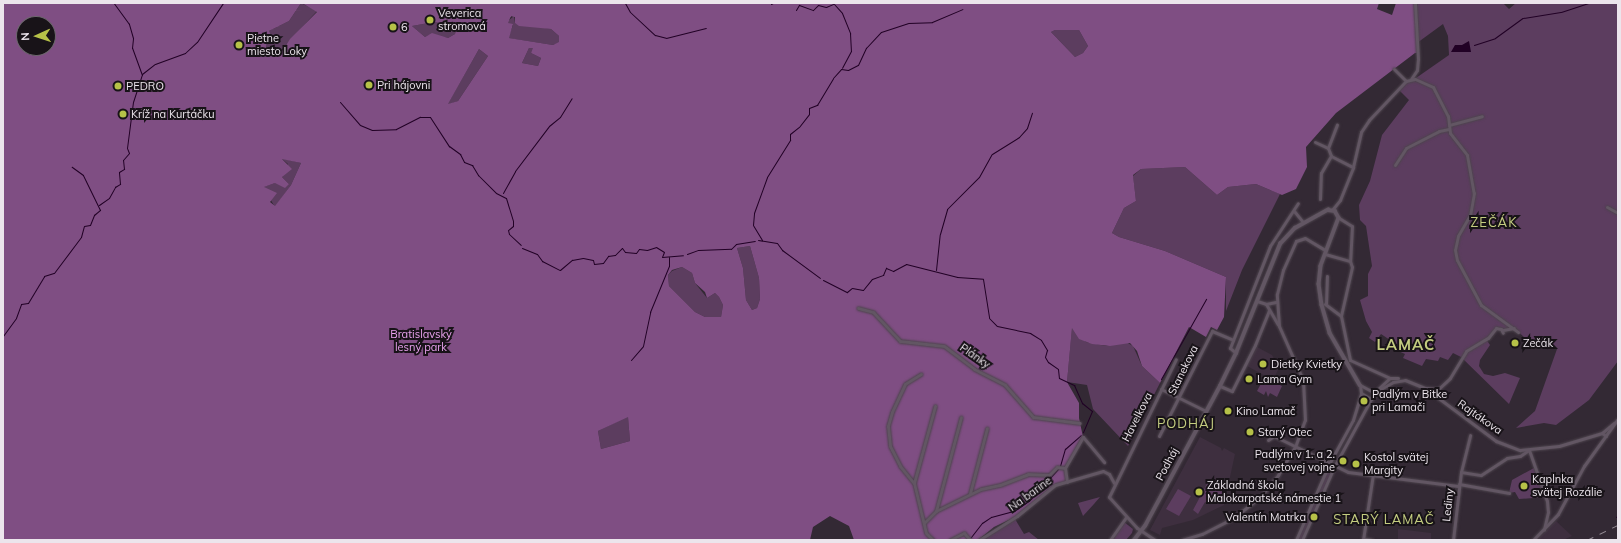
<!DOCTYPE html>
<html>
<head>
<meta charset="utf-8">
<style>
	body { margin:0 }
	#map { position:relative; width:1621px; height:543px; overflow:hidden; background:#332934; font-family:Mulish,sans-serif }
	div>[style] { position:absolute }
	.built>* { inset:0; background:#3e2f3f }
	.green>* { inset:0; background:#5c3d5f }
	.forest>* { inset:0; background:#7f4e83 }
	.water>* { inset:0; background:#210125 }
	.stream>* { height:1px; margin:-0.5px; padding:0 0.5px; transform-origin:0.5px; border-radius:0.5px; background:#210125 }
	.roads { filter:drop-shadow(0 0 1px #4d444d) drop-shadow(0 0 1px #4d444d) }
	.minor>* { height:3px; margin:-1.5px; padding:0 1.5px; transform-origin:1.5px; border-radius:1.5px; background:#625663 }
	.tertiary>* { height:3.5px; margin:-1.75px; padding:0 1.75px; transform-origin:1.75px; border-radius:1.75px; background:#625663 }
	.rail>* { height:1px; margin-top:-0.5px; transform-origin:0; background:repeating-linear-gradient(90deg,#968d96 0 7px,transparent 0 14px) }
	.dots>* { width:11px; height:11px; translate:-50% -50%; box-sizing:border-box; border:2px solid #181318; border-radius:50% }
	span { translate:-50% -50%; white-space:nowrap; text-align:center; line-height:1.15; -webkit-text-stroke:4px #181318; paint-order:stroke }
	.poi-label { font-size:11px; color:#ece5ec }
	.left { translate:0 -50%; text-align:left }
	.right { translate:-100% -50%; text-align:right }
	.park-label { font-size:11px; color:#e9a2ee }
	.street-label { font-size:11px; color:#ece5ec }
	.quarter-label { font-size:13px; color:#c4cd80; letter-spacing:1px }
	.district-label { font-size:15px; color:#c4cd80; font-weight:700; letter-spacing:1px }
	.frame { position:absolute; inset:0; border:4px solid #ece5ec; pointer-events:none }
	.north { position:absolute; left:16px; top:16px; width:40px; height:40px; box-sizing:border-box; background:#181318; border:1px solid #6d676d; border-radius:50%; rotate:267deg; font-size:11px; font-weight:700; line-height:16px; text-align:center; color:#ece5ec }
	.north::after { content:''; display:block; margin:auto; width:14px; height:18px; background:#b6c148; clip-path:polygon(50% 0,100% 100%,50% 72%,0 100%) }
</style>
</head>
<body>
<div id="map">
	<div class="built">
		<i style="clip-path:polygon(1257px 347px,1272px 355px,1279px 368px,1273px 380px,1247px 366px)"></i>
		<i style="clip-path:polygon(1200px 437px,1221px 448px,1222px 451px,1224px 448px,1235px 454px,1224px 505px,1193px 520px,1162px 528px,1160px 535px,1150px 530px)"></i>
		<i style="clip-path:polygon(1556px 521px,1572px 536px,1563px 540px,1537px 540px)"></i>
		<i style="clip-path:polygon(1398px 529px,1431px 533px,1431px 540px,1398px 540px)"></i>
	</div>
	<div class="green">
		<i style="clip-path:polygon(301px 3px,317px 11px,282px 49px,279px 57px,266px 53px,269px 31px,289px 21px)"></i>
		<i style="clip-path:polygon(1415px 3px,1503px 3px,1509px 9px,1516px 3px,1618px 3px,1618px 361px,1589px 400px,1556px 425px,1544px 423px,1516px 428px,1535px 411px,1557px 349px,1524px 337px,1514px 328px,1503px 330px,1499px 327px,1486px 339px,1490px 345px,1480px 360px,1479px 366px,1484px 374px,1493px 376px,1505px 373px,1520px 378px,1509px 404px,1461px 357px,1453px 353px,1448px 360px,1440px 357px,1438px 361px,1426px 359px,1422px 366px,1403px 358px,1405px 354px,1387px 346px,1390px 340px,1381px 334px,1375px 342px,1369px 338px,1372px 332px,1366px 321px,1360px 300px,1368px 296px,1368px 274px,1372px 266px,1366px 226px,1360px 220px,1359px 205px,1370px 181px,1382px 135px,1409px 100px,1399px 90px,1406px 81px,1416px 78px,1449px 55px,1448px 36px,1443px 24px,1417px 43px)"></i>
		<i style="clip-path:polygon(514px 16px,515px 23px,551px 29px,559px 36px,559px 43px,553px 45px,508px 38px,513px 25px,508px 24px,508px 21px)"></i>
		<i style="clip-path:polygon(434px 22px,457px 26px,455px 34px,448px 38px,429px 35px,425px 37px,412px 26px)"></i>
		<i style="clip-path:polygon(1055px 30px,1079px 30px,1088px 46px,1083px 53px,1075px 57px,1051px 32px)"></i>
		<i style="clip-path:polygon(529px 48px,534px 48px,531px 53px,541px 58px,538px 66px,522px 63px)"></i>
		<i style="clip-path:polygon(479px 49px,488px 56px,458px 101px,447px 105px)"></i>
		<i style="clip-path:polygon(281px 158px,301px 163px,291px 185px,275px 207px,263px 187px,275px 183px,289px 184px,282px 177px,288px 164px)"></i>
		<i style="clip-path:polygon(1185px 167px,1217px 195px,1228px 187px,1256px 184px,1280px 194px,1242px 270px,1226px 311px,1226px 277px,1165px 251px,1119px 237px,1112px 233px,1124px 208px,1136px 201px,1133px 176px,1141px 169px)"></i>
		<i style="clip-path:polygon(750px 246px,759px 278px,760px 299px,757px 308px,752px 310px,746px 300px,743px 268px,737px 248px)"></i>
		<i style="clip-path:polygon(682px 267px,692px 273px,695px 283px,707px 298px,715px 293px,719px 297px,723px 305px,721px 317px,705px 317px,695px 312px,669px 286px,668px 275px,672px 271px)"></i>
		<i style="clip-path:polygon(1072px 327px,1086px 342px,1106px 346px,1126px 342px,1133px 346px,1142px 366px,1160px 383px,1128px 446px,1093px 409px,1087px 385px,1067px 382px)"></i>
		<i style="clip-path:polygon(1264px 378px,1282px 386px,1277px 397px,1270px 393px,1268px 397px,1266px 391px,1264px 395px,1257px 391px)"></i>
		<i style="clip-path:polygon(628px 416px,630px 441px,601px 449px,598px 431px)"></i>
		<i style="clip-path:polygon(1329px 464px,1334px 467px,1302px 540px,1296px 540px)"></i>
		<i style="clip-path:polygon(1534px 468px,1546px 497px,1519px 499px,1515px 492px,1509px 493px,1512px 480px)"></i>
		<i style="clip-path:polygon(1209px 480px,1226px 488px,1221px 498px,1216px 496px,1210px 504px,1205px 502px,1198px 514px,1193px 510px)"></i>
		<i style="clip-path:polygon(1178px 489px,1191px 496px,1179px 516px,1166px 509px)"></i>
		<i style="clip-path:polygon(1100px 497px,1094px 504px,1083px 516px,1078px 503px)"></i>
		<i style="clip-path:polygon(1015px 519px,1024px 534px,1029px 532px,1039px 540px,982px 540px)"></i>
		<i style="clip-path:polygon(1124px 522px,1133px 529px,1132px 533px,1126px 540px,1113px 540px)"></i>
	</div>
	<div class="forest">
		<i style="clip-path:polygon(evenodd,3px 3px,301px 3px,289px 21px,269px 31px,272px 38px,267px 40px,266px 53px,279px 56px,290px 39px,317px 12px,302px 3px,1379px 3px,1377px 9px,1392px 15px,1396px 3px,1415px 3px,1418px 53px,1415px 53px,1336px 113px,1306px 147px,1307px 167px,1296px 189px,1282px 195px,1256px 184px,1228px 187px,1217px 195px,1185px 167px,1141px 169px,1133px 175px,1136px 201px,1124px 208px,1112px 233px,1119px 237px,1165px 251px,1226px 277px,1224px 317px,1217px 330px,1211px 327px,1206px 337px,1189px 327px,1160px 383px,1142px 366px,1137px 351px,1130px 343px,1110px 346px,1092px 344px,1079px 339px,1072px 328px,1067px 382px,1079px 403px,1079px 418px,1083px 437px,1065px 468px,1067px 482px,1055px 485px,1015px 517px,994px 527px,978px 540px,854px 540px,849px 526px,830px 516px,813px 527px,810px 540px,3px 540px,3px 3px,511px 16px,515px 17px,515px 23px,519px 26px,551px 29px,559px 36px,559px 42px,553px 45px,509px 38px,513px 24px,508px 23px,511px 16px,3px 3px,434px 22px,457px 26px,455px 34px,448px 38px,432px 33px,425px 37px,412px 26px,434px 22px,3px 3px,24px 24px,48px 24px,48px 48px,24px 48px,24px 24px,3px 3px,1055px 30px,1079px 30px,1088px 46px,1083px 53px,1075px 57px,1051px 32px,1055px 30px,3px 3px,529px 48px,533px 48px,531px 53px,541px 58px,538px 66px,522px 63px,529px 48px,3px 3px,479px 49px,488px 56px,458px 101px,448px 104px,479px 49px,3px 3px,282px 159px,301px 163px,291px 185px,275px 206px,270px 202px,277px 193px,264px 187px,275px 183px,285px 188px,289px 184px,282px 177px,292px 169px,282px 159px,3px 3px,750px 246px,759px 278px,760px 299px,757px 308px,752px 310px,746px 300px,743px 268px,737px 248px,750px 246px,3px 3px,682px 267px,692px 273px,695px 283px,705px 292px,707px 298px,715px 293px,719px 297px,723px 305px,721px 317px,705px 317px,695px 312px,669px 286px,668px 275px,672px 270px,682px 267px,3px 3px,628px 417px,630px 441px,601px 449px,598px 431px,628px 417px)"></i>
	</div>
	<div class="water">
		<i style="clip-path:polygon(1469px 41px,1471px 52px,1451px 52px,1455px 45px,1462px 45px)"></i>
	</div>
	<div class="stream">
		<i style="left:625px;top:3px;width:10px;rotate:61deg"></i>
		<i style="left:630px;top:12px;width:34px;rotate:43deg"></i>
		<i style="left:655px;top:35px;width:11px;rotate:15deg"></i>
		<i style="left:666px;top:38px;width:41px;rotate:-14deg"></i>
		<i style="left:771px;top:4px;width:2px;rotate:-27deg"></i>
		<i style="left:834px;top:4px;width:12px;rotate:48deg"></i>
		<i style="left:842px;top:13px;width:22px;rotate:68deg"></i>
		<i style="left:850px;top:33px;width:18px;rotate:87deg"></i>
		<i style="left:851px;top:51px;width:19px;rotate:118deg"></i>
		<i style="left:796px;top:10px;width:6px;rotate:-59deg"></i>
		<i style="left:799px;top:5px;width:15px;rotate:20deg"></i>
		<i style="left:813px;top:10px;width:7px;rotate:-45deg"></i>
		<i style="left:818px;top:5px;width:8px;rotate:14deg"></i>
		<i style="left:826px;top:7px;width:8px;rotate:-23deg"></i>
		<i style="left:1474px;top:45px;width:22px;rotate:-18deg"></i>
		<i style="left:1495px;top:38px;width:34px;rotate:-36deg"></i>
		<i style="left:1523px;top:18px;width:38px;rotate:-9deg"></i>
		<i style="left:1561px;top:12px;width:28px;rotate:-18deg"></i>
		<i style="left:142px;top:74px;width:16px;rotate:-38deg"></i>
		<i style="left:155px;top:64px;width:32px;rotate:-20deg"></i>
		<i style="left:185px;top:53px;width:16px;rotate:-43deg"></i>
		<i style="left:197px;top:42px;width:47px;rotate:-56.3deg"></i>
		<i style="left:340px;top:102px;width:30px;rotate:49deg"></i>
		<i style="left:360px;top:125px;width:13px;rotate:23deg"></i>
		<i style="left:372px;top:130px;width:24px;rotate:-2deg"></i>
		<i style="left:396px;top:129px;width:27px;rotate:-27deg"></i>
		<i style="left:420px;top:117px;width:10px"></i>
		<i style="left:430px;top:117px;width:35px;rotate:57deg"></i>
		<i style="left:449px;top:146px;width:14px;rotate:36deg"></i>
		<i style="left:460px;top:154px;width:9px;rotate:63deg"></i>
		<i style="left:464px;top:162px;width:9px;rotate:21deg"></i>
		<i style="left:472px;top:165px;width:12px;rotate:59deg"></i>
		<i style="left:478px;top:175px;width:25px;rotate:45deg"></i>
		<i style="left:496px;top:193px;width:11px;rotate:27deg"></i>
		<i style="left:506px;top:198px;width:24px;rotate:73deg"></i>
		<i style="left:513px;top:221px;width:5px;rotate:90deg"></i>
		<i style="left:513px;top:226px;width:6px;rotate:141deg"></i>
		<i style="left:508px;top:230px;width:4px;rotate:76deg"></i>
		<i style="left:509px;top:234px;width:16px;rotate:43deg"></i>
		<i style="left:503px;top:193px;width:25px;rotate:-61deg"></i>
		<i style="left:515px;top:171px;width:56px;rotate:-52.9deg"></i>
		<i style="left:549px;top:126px;width:14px;rotate:-39deg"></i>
		<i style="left:560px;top:117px;width:22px;rotate:-58deg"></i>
		<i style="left:99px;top:205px;width:12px;rotate:-35deg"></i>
		<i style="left:109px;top:198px;width:13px;rotate:-61deg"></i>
		<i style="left:115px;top:187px;width:6px;rotate:-31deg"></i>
		<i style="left:120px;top:184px;width:12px;rotate:-95deg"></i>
		<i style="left:119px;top:172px;width:6px;rotate:-31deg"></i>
		<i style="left:124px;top:169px;width:9px;rotate:-96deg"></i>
		<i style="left:123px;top:160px;width:9px;rotate:-49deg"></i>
		<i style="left:129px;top:153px;width:5px;rotate:-112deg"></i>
		<i style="left:127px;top:148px;width:46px;rotate:-82.6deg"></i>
		<i style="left:133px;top:102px;width:28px;rotate:-72deg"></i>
		<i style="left:142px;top:75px;width:29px;rotate:-110deg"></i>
		<i style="left:132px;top:48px;width:10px;rotate:-84deg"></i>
		<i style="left:133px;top:38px;width:15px;rotate:-106deg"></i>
		<i style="left:129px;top:24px;width:26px;rotate:-126deg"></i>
		<i style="left:758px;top:240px;width:19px;rotate:9deg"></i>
		<i style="left:777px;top:243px;width:9px;rotate:54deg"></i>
		<i style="left:782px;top:250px;width:47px;rotate:36.4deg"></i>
		<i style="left:762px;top:240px;width:17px;rotate:-121deg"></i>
		<i style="left:753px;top:225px;width:12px;rotate:-85deg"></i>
		<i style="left:754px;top:213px;width:38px;rotate:-70deg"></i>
		<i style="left:767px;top:177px;width:44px;rotate:-58.1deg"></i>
		<i style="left:790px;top:140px;width:6px;rotate:-90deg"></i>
		<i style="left:790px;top:134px;width:11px;rotate:-38deg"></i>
		<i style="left:799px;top:127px;width:16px;rotate:-52deg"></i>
		<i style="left:809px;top:114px;width:6px;rotate:-90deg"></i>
		<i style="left:809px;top:108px;width:9px;rotate:-21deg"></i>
		<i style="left:817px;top:105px;width:31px;rotate:-59deg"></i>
		<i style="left:833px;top:78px;width:12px;rotate:-48deg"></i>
		<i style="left:841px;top:69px;width:7px;rotate:8deg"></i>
		<i style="left:848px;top:70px;width:11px;rotate:-27deg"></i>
		<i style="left:858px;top:65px;width:19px;rotate:-65deg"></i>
		<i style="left:866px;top:48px;width:22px;rotate:-47deg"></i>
		<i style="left:881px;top:32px;width:28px;rotate:-18deg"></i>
		<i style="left:908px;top:23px;width:24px;rotate:-2deg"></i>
		<i style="left:932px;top:22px;width:33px;rotate:-23deg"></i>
		<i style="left:522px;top:248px;width:16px;rotate:22deg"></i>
		<i style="left:537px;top:254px;width:9px;rotate:54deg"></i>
		<i style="left:542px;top:261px;width:20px;rotate:27deg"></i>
		<i style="left:560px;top:270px;width:16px;rotate:-40deg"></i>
		<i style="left:572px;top:260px;width:11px;rotate:-10deg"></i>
		<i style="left:583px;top:258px;width:10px;rotate:11deg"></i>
		<i style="left:593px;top:260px;width:4px;rotate:76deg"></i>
		<i style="left:594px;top:264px;width:9px;rotate:-6deg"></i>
		<i style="left:603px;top:263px;width:9px;rotate:-54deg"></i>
		<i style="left:608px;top:256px;width:7px;rotate:-8deg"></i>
		<i style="left:615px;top:255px;width:10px;rotate:-45deg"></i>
		<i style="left:622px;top:248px;width:5px;rotate:53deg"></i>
		<i style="left:625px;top:252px;width:11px;rotate:5deg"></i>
		<i style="left:636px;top:253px;width:5px;rotate:-53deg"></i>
		<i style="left:639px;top:249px;width:8px;rotate:7deg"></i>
		<i style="left:647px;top:250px;width:9px;rotate:-18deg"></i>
		<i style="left:656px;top:247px;width:9px;rotate:32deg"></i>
		<i style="left:664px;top:252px;width:5px;rotate:112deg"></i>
		<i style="left:662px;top:257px;width:21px;rotate:-5deg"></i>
		<i style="left:687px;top:254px;width:12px;rotate:-20deg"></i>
		<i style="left:698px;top:250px;width:33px;rotate:-2deg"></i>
		<i style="left:731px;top:249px;width:7px;rotate:-45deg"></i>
		<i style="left:736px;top:244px;width:19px;rotate:-9deg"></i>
		<i style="left:936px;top:270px;width:36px;rotate:-84deg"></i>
		<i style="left:940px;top:234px;width:26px;rotate:-74deg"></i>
		<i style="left:947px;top:209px;width:45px;rotate:-45deg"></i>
		<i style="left:979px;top:177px;width:26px;rotate:-61deg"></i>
		<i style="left:992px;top:154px;width:32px;rotate:-32deg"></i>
		<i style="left:1019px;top:137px;width:12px;rotate:-48deg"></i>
		<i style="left:1027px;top:128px;width:16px;rotate:-72deg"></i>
		<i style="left:823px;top:280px;width:27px;rotate:27deg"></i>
		<i style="left:847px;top:292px;width:6px;rotate:-39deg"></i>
		<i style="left:852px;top:288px;width:11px;rotate:10deg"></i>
		<i style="left:863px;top:290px;width:14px;rotate:-51deg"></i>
		<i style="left:872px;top:279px;width:12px;rotate:-20deg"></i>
		<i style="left:883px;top:275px;width:8px;rotate:-67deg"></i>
		<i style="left:886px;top:268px;width:8px;rotate:23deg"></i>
		<i style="left:893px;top:271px;width:15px;rotate:-28deg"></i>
		<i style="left:906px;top:264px;width:53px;rotate:14.3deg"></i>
		<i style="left:957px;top:277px;width:26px;rotate:4deg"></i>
		<i style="left:983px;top:279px;width:39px;rotate:81deg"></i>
		<i style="left:989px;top:318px;width:11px;rotate:45deg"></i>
		<i style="left:997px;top:326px;width:34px;rotate:12deg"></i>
		<i style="left:1030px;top:333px;width:13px;rotate:32deg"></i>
		<i style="left:1041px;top:340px;width:12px;rotate:59deg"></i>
		<i style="left:1047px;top:350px;width:7px;rotate:106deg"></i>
		<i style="left:1045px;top:357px;width:6px;rotate:59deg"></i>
		<i style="left:1048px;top:362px;width:12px;rotate:35deg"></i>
		<i style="left:1058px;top:369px;width:9px;rotate:84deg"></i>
		<i style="left:1059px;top:378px;width:17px;rotate:25deg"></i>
		<i style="left:1074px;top:385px;width:20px;rotate:66deg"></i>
		<i style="left:1082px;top:403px;width:13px;rotate:39deg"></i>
		<i style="left:1092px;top:411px;width:23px;rotate:113deg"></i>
		<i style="left:3px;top:336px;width:22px;rotate:-54deg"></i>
		<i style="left:16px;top:318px;width:15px;rotate:-70deg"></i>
		<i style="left:21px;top:304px;width:7px;rotate:-8deg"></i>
		<i style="left:28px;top:303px;width:31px;rotate:-59deg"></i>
		<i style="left:44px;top:276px;width:10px;rotate:-17deg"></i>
		<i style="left:54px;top:273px;width:45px;rotate:-53.1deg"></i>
		<i style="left:81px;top:237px;width:11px;rotate:-75deg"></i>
		<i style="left:84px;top:226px;width:6px;rotate:-9deg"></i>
		<i style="left:90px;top:225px;width:11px;rotate:-68deg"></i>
		<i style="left:94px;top:215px;width:8px;rotate:-40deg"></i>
		<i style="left:100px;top:210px;width:39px;rotate:-116deg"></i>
		<i style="left:83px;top:175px;width:14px;rotate:-144deg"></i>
		<i style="left:631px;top:360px;width:18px;rotate:-49deg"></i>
		<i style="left:643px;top:346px;width:35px;rotate:-78deg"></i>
		<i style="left:650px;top:312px;width:50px;rotate:-67.6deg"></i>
		<i style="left:669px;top:266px;width:9px;rotate:-90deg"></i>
		<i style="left:1161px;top:379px;width:92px;rotate:-60.6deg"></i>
		<i style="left:1060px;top:466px;width:18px;rotate:-74deg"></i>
		<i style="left:1065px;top:449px;width:21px;rotate:-41deg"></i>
		<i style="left:1616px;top:517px;width:3px;rotate:-45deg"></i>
		<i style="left:971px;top:537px;width:18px;rotate:-52deg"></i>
		<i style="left:982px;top:523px;width:11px;rotate:-34deg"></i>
		<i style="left:991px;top:517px;width:24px;rotate:-15deg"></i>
		<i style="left:1014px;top:511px;width:18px;rotate:-34deg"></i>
		<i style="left:1029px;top:501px;width:43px;rotate:-47.8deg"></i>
	</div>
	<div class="roads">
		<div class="minor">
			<i style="left:1394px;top:69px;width:17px;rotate:45deg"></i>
			<i style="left:1411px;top:79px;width:11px;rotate:-56deg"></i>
			<i style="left:1417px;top:70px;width:11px;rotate:-85deg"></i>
			<i style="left:1418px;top:59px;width:56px;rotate:-93.1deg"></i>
			<i style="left:1449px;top:125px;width:34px;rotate:-15deg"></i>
			<i style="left:1315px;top:142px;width:14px;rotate:25deg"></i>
			<i style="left:1328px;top:148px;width:9px;rotate:69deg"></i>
			<i style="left:1331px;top:156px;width:25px;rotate:27deg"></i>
			<i style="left:1328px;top:148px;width:25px;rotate:-69deg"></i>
			<i style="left:1395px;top:165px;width:20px;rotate:-57deg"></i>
			<i style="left:1406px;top:148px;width:37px;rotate:-27deg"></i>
			<i style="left:1439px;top:131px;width:10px;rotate:-11deg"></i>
			<i style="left:1320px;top:199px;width:26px;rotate:-88deg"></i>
			<i style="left:1321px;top:173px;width:20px;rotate:-60deg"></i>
			<i style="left:1607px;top:207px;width:13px;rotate:29deg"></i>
			<i style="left:1332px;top:210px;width:13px;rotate:-51deg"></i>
			<i style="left:1340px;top:200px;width:35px;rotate:-68deg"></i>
			<i style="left:1353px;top:167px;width:36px;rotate:-77deg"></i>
			<i style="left:1361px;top:132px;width:14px;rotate:-56deg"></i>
			<i style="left:1369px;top:120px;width:54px;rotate:-46.5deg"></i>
			<i style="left:1406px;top:81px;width:9px;rotate:-13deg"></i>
			<i style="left:1415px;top:79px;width:20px;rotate:24deg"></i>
			<i style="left:1433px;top:87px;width:33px;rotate:63deg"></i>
			<i style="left:1448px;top:116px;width:17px;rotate:83deg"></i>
			<i style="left:1450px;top:133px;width:28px;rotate:52deg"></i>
			<i style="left:1467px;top:155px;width:39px;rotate:80deg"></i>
			<i style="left:1474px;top:193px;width:22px;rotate:100deg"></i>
			<i style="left:1470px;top:215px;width:24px;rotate:120deg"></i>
			<i style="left:1458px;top:236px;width:14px;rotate:102deg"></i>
			<i style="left:1455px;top:250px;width:10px;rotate:79deg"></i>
			<i style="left:1457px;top:260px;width:51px;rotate:61.9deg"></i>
			<i style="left:1481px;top:305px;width:46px;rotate:36.1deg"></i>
			<i style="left:1294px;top:211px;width:14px;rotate:51deg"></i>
			<i style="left:1339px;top:218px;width:15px;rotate:32deg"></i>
			<i style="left:1352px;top:226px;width:35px;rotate:93deg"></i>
			<i style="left:1350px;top:261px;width:6px;rotate:72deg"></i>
			<i style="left:1352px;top:267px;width:50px;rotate:102.7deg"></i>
			<i style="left:1341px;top:316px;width:45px;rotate:78.4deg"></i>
			<i style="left:1350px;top:360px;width:44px;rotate:24.2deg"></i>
			<i style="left:1325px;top:254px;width:26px;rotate:16deg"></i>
			<i style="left:1257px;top:301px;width:9px;rotate:18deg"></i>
			<i style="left:1266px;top:304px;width:10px;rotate:-11deg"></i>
			<i style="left:1266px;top:304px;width:24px;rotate:60deg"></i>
			<i style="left:1325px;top:304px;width:20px;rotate:37deg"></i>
			<i style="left:1326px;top:304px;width:28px;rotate:-88deg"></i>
			<i style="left:858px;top:308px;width:16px;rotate:15deg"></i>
			<i style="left:873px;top:312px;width:40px;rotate:47deg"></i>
			<i style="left:900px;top:341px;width:44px;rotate:6.5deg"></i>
			<i style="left:944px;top:346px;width:38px;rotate:37deg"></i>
			<i style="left:974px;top:369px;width:35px;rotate:27deg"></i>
			<i style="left:1005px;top:385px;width:43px;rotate:48.8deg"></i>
			<i style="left:1033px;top:417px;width:47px;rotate:7.3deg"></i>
			<i style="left:1503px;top:330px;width:11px;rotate:-10deg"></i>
			<i style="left:1236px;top:353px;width:8px;rotate:-140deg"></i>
			<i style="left:1230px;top:348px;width:110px;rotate:-68.6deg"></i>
			<i style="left:1270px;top:246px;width:51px;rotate:-56.9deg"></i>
			<i style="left:921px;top:374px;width:19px;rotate:148deg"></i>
			<i style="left:905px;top:384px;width:31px;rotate:115deg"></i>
			<i style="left:892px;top:412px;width:15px;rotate:106deg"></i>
			<i style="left:888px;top:426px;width:20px;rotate:84deg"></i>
			<i style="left:890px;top:446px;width:22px;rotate:63deg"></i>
			<i style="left:900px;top:466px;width:22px;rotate:51deg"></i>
			<i style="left:914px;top:483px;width:51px;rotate:76.5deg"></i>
			<i style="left:926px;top:533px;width:10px;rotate:45deg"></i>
			<i style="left:1360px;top:385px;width:17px;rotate:28deg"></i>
			<i style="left:1220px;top:386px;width:13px;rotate:23deg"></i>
			<i style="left:1232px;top:391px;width:51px;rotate:-63.4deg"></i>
			<i style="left:1255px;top:345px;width:38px;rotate:-68deg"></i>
			<i style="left:1425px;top:388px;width:12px;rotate:5deg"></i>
			<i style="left:1161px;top:389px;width:50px;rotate:26.1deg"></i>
			<i style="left:1378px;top:389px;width:16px;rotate:-43deg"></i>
			<i style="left:1390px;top:378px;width:8px"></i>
			<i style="left:1361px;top:393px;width:12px;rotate:31deg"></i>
			<i style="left:1433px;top:394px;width:23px;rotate:-43deg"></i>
			<i style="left:1450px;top:378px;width:31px;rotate:-59deg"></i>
			<i style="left:1466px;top:351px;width:26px;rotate:-31deg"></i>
			<i style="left:1488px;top:338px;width:13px;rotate:-51deg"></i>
			<i style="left:1496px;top:328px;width:5px;rotate:11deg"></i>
			<i style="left:1501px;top:329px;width:4px;rotate:63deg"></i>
			<i style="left:1602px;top:433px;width:16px;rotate:-40deg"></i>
			<i style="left:1159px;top:436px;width:118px;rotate:-63.2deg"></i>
			<i style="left:1212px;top:331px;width:23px;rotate:23deg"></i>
			<i style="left:1268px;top:440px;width:7px;rotate:-34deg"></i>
			<i style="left:1274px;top:436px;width:82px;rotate:25.9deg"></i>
			<i style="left:1348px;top:472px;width:111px;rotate:7.3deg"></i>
			<i style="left:1461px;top:472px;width:20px;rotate:9deg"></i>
			<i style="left:1481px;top:475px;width:31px;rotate:-33deg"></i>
			<i style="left:1507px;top:458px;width:13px;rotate:-9deg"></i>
			<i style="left:1520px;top:456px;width:11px;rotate:-34deg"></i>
			<i style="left:1529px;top:450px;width:54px;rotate:70.6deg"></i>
			<i style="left:1547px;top:501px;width:11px;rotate:85deg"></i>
			<i style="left:1548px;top:512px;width:18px;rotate:103deg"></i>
			<i style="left:1067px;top:482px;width:14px;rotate:-98deg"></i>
			<i style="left:1065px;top:468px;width:36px;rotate:-60deg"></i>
			<i style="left:1083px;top:437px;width:33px;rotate:50deg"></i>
			<i style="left:914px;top:483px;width:80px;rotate:-74.7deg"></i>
			<i style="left:1459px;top:484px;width:51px;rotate:10.2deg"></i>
			<i style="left:970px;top:493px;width:67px;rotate:-75.3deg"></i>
			<i style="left:936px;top:511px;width:97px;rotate:-75.1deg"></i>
			<i style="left:924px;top:523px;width:17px;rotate:-45deg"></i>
			<i style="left:936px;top:511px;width:50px;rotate:-26.1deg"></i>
			<i style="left:981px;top:489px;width:19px;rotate:-12deg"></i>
			<i style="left:1000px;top:485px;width:30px;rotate:-21deg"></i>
			<i style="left:1028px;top:474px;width:21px;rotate:3deg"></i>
			<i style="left:1049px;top:475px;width:11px;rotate:-45deg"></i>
			<i style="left:1057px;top:467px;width:8px;rotate:7deg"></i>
			<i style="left:1363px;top:539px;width:9px;rotate:6deg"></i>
			<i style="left:950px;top:540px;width:16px;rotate:-27deg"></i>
			<i style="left:964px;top:533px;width:9px;rotate:49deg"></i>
			<i style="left:979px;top:540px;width:45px;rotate:-32.3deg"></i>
			<i style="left:1017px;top:516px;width:49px;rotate:-39.2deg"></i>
			<i style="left:1055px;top:485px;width:50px;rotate:-16.3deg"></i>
			<i style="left:1103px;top:471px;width:7px;rotate:27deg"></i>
			<i style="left:1109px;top:474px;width:10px;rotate:61deg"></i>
			<i style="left:1110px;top:540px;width:28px;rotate:-55deg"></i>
			<i style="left:1155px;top:540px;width:22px;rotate:-146deg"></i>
			<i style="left:1137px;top:528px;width:42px;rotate:-132.1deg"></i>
			<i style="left:1109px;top:497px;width:153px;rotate:-64.1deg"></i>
			<i style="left:1182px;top:540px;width:21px;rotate:-17deg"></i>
			<i style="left:1202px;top:534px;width:34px;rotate:-27deg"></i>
			<i style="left:1232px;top:519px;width:34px;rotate:-38deg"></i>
			<i style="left:1259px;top:498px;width:30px;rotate:-50deg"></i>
			<i style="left:1278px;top:475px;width:33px;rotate:-59deg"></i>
			<i style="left:1295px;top:447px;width:29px;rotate:-70deg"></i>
			<i style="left:1305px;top:420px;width:40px;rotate:-92.9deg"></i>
			<i style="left:1303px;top:380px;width:59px;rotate:-114deg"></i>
			<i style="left:1279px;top:326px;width:32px;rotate:-94deg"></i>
			<i style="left:1277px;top:294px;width:25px;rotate:-76deg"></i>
			<i style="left:1283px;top:270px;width:32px;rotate:-66deg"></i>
			<i style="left:1296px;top:241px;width:9px;rotate:-18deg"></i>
			<i style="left:1305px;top:238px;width:23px;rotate:31deg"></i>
			<i style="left:1296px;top:540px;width:83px;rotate:-66.5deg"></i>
			<i style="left:1329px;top:464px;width:50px;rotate:-61.4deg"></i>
			<i style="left:1353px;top:420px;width:28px;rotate:-73deg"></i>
			<i style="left:1361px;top:393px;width:8px;rotate:-97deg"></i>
			<i style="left:1302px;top:540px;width:80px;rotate:-66.3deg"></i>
			<i style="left:1334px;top:467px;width:77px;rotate:-61.4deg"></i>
			<i style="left:1371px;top:399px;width:10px;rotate:-53deg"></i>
			<i style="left:1377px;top:391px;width:18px;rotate:-29deg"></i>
			<i style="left:1393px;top:382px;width:12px;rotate:-9deg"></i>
			<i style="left:1405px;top:380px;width:22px;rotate:22deg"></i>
			<i style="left:1425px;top:388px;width:89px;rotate:36.7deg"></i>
			<i style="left:1496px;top:441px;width:26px;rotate:21deg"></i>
			<i style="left:1520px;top:450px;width:39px;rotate:-6deg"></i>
			<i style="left:1559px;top:446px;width:45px;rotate:-16.8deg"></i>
			<i style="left:1602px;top:433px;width:5px;rotate:37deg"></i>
			<i style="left:1363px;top:540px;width:67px;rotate:-81.4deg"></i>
			<i style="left:1453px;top:540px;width:68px;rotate:-83.3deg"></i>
			<i style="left:1461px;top:472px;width:38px;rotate:-76deg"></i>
			<i style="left:1533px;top:540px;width:36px;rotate:-46deg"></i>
			<i style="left:1558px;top:514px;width:55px;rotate:-61.6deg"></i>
			<i style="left:1584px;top:466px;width:57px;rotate:-54.3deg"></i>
		</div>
		<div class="tertiary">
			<i style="left:1134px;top:540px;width:18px;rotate:-52deg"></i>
			<i style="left:1145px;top:526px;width:159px;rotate:-61.8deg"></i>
			<i style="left:1220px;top:386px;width:37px;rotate:-64deg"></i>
			<i style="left:1236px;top:353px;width:118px;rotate:-68deg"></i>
			<i style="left:1280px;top:244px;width:22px;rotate:-47deg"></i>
			<i style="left:1295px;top:228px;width:38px;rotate:-29deg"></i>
			<i style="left:1328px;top:210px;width:7px;rotate:8deg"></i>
			<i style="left:1335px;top:211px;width:8px;rotate:60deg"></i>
			<i style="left:1339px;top:218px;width:51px;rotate:110.6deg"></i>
			<i style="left:1321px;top:266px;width:18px;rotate:96deg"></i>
			<i style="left:1319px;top:284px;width:21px;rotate:82deg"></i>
			<i style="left:1322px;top:305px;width:29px;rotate:74deg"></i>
			<i style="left:1330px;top:333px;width:60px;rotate:60deg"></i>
		</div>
	</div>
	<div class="rail">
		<i style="left:1587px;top:540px;width:34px;rotate:-26deg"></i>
	</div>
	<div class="dots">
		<i style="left:430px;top:20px;background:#b6c148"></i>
		<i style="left:393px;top:27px;background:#b6c148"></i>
		<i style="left:239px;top:45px;background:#b6c148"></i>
		<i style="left:369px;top:85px;background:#b6c148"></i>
		<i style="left:118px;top:86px;background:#b6c148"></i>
		<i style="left:123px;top:114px;background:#b6c148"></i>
		<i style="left:1515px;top:343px;background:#b6c148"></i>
		<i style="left:1263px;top:364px;background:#b6c148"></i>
		<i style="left:1249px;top:379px;background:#b6c148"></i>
		<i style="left:1364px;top:401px;background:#b6c148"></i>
		<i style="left:1228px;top:411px;background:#b6c148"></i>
		<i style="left:1250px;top:432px;background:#b6c148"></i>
		<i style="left:1343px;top:461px;background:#b6c148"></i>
		<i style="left:1356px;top:464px;background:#b6c148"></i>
		<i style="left:1524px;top:486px;background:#b6c148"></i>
		<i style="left:1199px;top:492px;background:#b6c148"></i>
		<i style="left:1314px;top:517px;background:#b6c148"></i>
	</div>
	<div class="poi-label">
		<span class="left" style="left:438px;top:20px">Veverica<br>stromová</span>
		<span class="left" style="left:401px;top:27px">6</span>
		<span class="left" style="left:247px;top:45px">Pietne<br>miesto Loky</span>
		<span class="left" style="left:377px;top:85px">Pri hájovni</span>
		<span class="left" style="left:126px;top:86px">PEDRO</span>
		<span class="left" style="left:131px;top:114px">Kríž na Kurtáčku</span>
		<span class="left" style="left:1523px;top:343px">Zečák</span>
		<span class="left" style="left:1271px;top:364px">Dietky Kvietky</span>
		<span class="left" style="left:1257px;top:379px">Lama Gym</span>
		<span class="left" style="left:1372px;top:401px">Padlým v Bitke<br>pri Lamači</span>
		<span class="left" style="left:1236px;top:411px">Kino Lamač</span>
		<span class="left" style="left:1258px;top:432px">Starý Otec</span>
		<span class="right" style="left:1335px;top:461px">Padlým v 1. a 2.<br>svetovej vojne</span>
		<span class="left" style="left:1364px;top:464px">Kostol svätej<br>Margity</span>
		<span class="left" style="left:1532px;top:486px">Kaplnka<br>svätej Rozálie</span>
		<span class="left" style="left:1207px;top:492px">Základná škola<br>Malokarpatské námestie 1</span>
		<span class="right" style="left:1306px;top:517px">Valentín Matrka</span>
	</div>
	<div class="park-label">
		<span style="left:421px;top:341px">Bratislavský<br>lesný park</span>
	</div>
	<div class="street-label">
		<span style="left:975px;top:356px;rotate:35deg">Plánky</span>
		<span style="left:1183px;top:370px;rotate:-64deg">Stanekova</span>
		<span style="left:1137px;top:417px;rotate:-63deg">Havelkova</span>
		<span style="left:1480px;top:417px;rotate:35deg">Rajtákova</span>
		<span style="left:1167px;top:464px;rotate:-62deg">Podháj</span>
		<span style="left:1030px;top:494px;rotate:-36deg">Na barine</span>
		<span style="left:1448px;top:505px;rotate:-84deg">Lediny</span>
	</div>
	<div class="quarter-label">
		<span style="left:1494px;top:222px">ZEČÁK</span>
		<span style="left:1186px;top:423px">PODHÁJ</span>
		<span style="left:1384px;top:519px">STARÝ LAMAČ</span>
	</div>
	<div class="district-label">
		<span style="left:1406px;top:345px">LAMAČ</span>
	</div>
	<div class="frame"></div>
	<div class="north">N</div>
</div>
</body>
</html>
